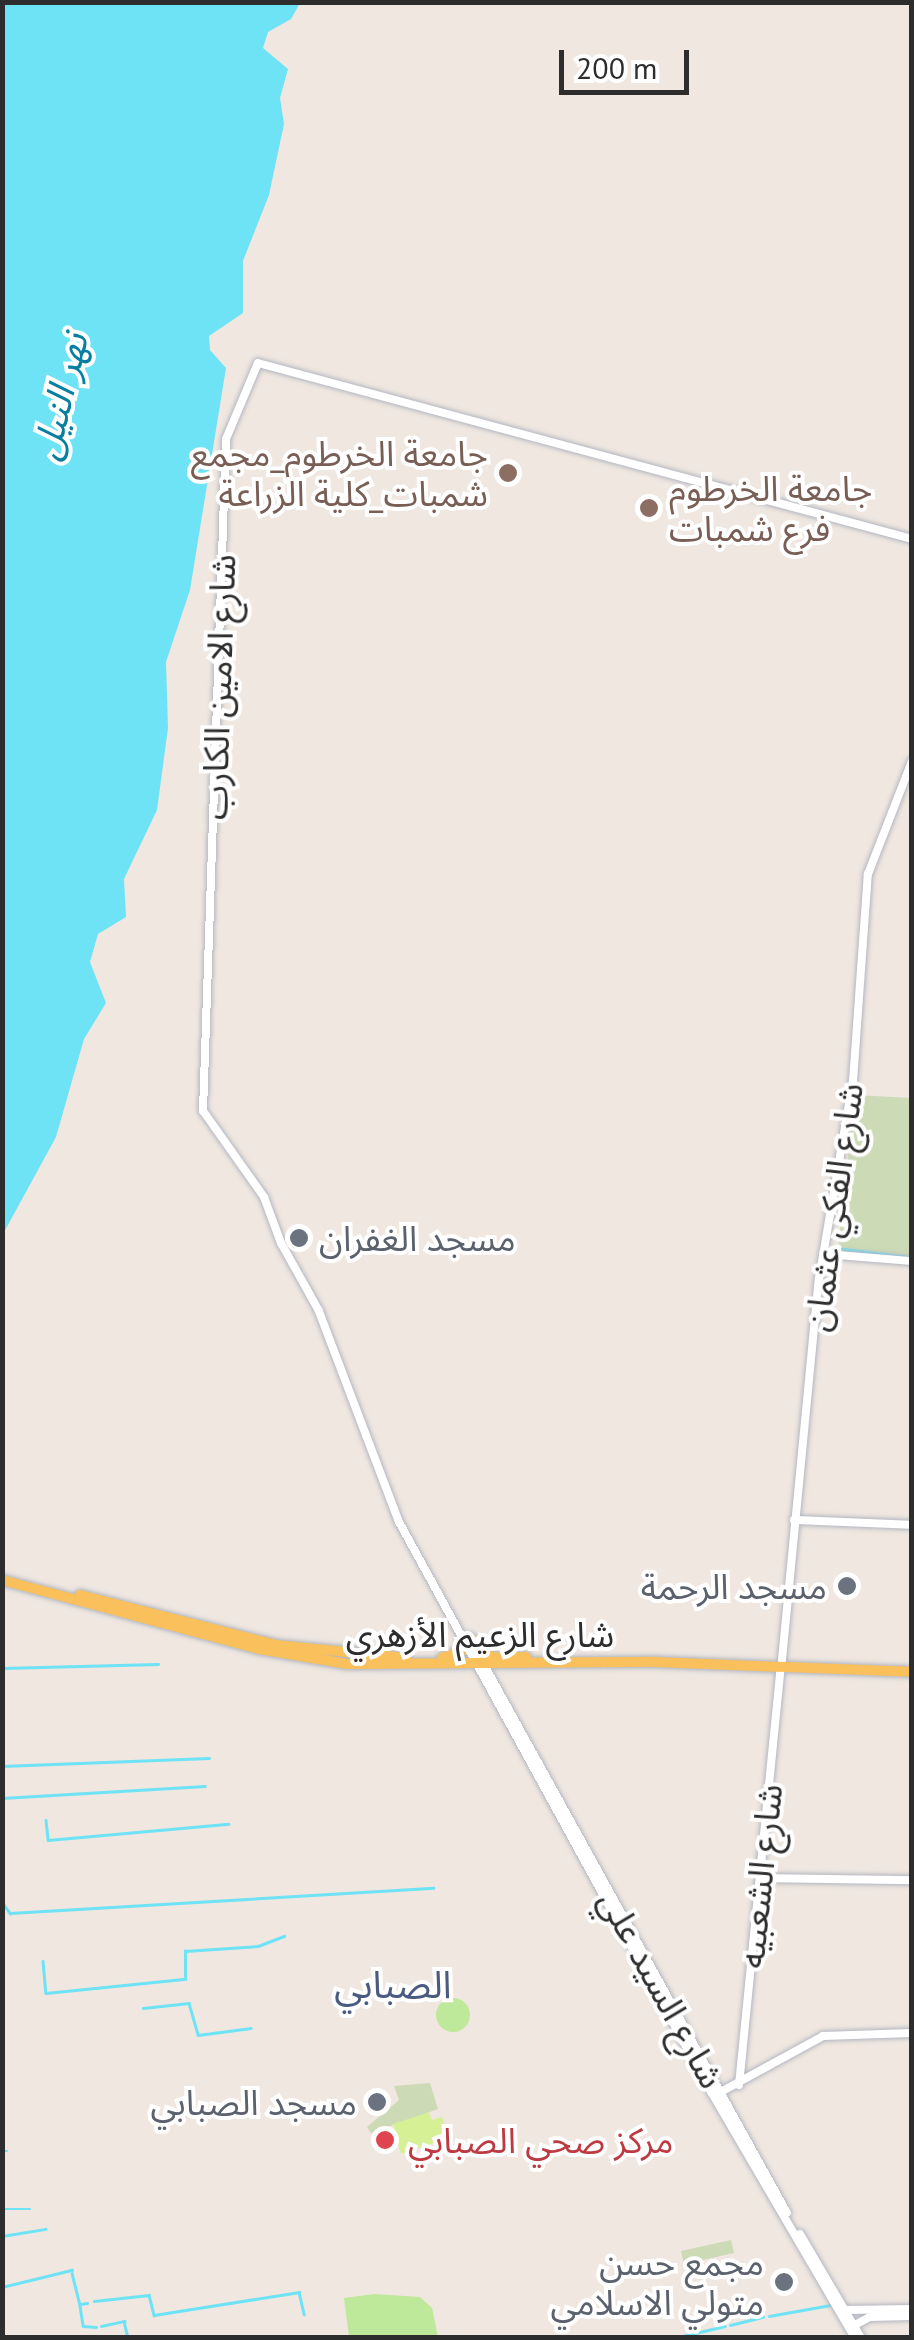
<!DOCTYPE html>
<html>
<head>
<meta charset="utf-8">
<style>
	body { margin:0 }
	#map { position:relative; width:914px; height:2340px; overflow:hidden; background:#efe7e0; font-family:"PT Sans","Noto Sans Arabic",sans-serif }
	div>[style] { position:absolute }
	.green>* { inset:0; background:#bee89a }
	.round { border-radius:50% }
	.cemetery>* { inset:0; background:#ccdab6 }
	.pitch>* { inset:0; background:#d5f095 }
	.water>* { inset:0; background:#6ee3f6 }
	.stream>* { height:2.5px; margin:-1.25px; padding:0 1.25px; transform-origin:1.25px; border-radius:1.25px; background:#6ee3f6 }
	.roads { filter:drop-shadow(0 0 2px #b3b7c1) drop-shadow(0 0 2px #b3b7c1) }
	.secondary>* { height:8px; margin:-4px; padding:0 4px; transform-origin:4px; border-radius:4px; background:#fff }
	.primary>* { height:10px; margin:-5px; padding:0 5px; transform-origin:5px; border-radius:5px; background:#f9c05b }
	.dots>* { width:28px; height:28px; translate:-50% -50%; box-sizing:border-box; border:5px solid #fff; border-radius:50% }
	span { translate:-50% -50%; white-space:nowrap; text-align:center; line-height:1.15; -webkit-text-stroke:8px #fff; paint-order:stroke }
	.education-label { font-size:35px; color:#785e54 }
	.right { translate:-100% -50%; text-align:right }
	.left { translate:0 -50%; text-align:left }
	.street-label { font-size:35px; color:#2d2d2d }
	.worship-label { font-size:35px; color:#5b616d }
	.health-label { font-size:35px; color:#be3a42 }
	.water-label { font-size:38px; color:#077fa1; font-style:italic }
	.neighbourhood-label { font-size:38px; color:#4a5b82 }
	.frame { position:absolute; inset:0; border:5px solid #2d2d2d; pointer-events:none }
	.scale { position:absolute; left:559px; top:50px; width:130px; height:45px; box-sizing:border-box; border:5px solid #2d2d2d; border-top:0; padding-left:12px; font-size:30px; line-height:35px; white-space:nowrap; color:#2d2d2d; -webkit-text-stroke:8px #fff; paint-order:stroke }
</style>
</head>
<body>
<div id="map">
	<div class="green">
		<i class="round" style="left:436px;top:1998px;width:34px;height:34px"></i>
		<i style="clip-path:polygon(374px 2294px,420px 2297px,432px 2308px,438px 2337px,349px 2337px,344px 2298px)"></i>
	</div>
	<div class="cemetery">
		<i style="clip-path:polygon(855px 1095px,911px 1098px,911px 1256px,838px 1248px)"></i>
		<i style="clip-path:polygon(430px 2083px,438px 2109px,371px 2133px,367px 2127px,399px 2100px,394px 2086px)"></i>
		<i style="clip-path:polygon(731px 2240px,734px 2253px,684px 2264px,681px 2251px)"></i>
	</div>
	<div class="pitch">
		<i style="clip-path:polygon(429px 2112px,432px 2120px,442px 2117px,449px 2138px,401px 2154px,393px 2124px)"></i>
	</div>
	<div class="water">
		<i style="clip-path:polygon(3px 2px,300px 3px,291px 19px,268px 32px,263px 48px,288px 69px,280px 98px,284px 124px,269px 195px,243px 261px,243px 313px,209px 336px,210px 350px,226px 368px,190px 590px,166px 662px,168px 728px,157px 810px,124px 879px,126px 917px,98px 934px,90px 962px,106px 1003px,84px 1039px,56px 1137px,3px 1234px)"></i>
	</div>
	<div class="stream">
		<i style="left:836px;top:1248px;width:77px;rotate:6.8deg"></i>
		<i style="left:2px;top:1668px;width:156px;rotate:-1.5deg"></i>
		<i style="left:2px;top:1766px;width:207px;rotate:-2.2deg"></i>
		<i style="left:2px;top:1798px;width:203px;rotate:-3.4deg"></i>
		<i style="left:46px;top:1820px;width:20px;rotate:84deg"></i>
		<i style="left:48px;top:1840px;width:181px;rotate:-5.1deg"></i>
		<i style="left:2px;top:1902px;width:14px;rotate:54deg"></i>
		<i style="left:10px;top:1913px;width:424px;rotate:-3.4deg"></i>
		<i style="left:43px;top:1961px;width:32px;rotate:85deg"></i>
		<i style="left:46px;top:1993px;width:140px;rotate:-5.8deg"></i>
		<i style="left:185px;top:1979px;width:28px;rotate:-90deg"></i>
		<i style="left:185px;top:1951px;width:73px;rotate:-3.9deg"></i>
		<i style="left:258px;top:1946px;width:28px;rotate:-21deg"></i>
		<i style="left:143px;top:2008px;width:46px;rotate:-6.2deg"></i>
		<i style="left:189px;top:2003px;width:33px;rotate:74deg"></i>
		<i style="left:198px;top:2035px;width:53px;rotate:-7.5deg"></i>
		<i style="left:2px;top:2151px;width:5px"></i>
		<i style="left:2px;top:2209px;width:28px"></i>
		<i style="left:2px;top:2236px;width:44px;rotate:-9.2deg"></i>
		<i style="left:72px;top:2273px;width:32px;rotate:76deg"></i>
		<i style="left:80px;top:2304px;width:7px;rotate:-8deg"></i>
		<i style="left:2px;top:2287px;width:72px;rotate:-13.7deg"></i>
		<i style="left:94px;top:2301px;width:55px;rotate:-6.2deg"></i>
		<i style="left:149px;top:2295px;width:21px;rotate:76deg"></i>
		<i style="left:154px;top:2315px;width:147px;rotate:-9deg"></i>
		<i style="left:299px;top:2292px;width:23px;rotate:77deg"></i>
		<i style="left:80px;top:2306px;width:20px;rotate:81deg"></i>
		<i style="left:83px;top:2326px;width:13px;rotate:4deg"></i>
		<i style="left:769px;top:2316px;width:62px;rotate:-10.2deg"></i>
		<i style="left:730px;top:2325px;width:34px;rotate:-14deg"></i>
		<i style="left:101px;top:2326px;width:24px;rotate:-12deg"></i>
		<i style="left:124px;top:2321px;width:17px;rotate:77deg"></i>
		<i style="left:849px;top:2335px;width:3px;rotate:72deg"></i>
		<i style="left:674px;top:2338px;width:52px;rotate:-13.2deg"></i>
	</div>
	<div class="roads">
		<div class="secondary">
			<i style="left:826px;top:1254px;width:86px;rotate:4.7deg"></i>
			<i style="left:794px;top:1520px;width:118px;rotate:2.4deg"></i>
			<i style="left:472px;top:1643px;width:651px;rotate:61.07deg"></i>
			<i style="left:782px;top:1660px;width:383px;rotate:-84.5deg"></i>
			<i style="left:819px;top:1279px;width:201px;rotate:-80.3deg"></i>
			<i style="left:853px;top:1081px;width:208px;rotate:-85.9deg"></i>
			<i style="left:868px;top:874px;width:121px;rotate:-68.7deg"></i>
			<i style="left:760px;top:1878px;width:152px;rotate:0.8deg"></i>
			<i style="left:739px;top:2085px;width:420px;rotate:-84.3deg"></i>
			<i style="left:717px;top:2094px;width:121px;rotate:-28.7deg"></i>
			<i style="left:823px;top:2036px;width:89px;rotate:-1.9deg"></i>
			<i style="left:800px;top:2234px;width:121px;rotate:59.6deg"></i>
			<i style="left:845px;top:2310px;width:67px;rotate:-0.9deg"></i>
			<i style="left:853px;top:2326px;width:19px;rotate:-28deg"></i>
			<i style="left:870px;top:2317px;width:42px;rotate:-1.4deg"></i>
			<i style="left:855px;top:2338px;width:285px;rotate:-120.3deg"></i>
			<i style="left:711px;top:2092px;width:650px;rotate:-118.69deg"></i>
			<i style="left:399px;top:1522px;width:226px;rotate:-110.8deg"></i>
			<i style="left:319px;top:1311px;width:78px;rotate:-119.2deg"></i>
			<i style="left:281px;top:1243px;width:49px;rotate:-110.3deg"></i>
			<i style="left:264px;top:1197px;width:105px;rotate:-125.3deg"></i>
			<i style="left:203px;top:1111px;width:672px;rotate:-88.04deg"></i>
			<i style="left:226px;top:439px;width:82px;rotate:-67.2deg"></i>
			<i style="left:258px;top:363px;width:677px;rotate:15.06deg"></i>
		</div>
		<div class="primary">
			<i style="left:2px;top:1580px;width:266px;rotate:15deg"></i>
			<i style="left:259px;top:1649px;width:90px;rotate:9.6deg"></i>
			<i style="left:348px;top:1664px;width:307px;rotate:-0.4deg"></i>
			<i style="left:655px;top:1662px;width:257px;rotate:2.2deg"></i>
			<i style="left:80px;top:1595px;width:202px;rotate:14.3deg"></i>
			<i style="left:276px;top:1645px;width:131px;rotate:5.7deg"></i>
			<i style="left:470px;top:1638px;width:29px;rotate:41deg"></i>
			<i style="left:442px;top:1658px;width:19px;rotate:-18deg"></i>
			<i style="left:460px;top:1652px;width:12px;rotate:-81deg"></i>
			<i style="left:483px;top:1658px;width:43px;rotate:-1.3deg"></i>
		</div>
	</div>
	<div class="dots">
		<i style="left:508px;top:473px;background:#8d6e63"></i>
		<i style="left:649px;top:508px;background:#8d6e63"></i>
		<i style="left:299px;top:1238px;background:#6b7280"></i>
		<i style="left:847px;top:1586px;background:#6b7280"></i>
		<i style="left:377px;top:2102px;background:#6b7280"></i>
		<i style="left:385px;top:2140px;background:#e0444e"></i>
		<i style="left:784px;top:2282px;background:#6b7280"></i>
	</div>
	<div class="education-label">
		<span class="right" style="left:488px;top:473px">جامعة الخرطوم_مجمع<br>شمبات_كلية الزراعة</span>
		<span class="left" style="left:669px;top:508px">جامعة الخرطوم<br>فرع شمبات</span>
	</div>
	<div class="street-label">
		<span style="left:218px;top:687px;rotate:-88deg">شارع الامين الكارب</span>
		<span style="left:833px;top:1207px;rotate:-82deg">شارع الفكي عثمان</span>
		<span style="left:480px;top:1634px">شارع الزعيم الأزهري</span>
		<span style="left:760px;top:1876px;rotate:-84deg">شارع الشعبيه</span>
		<span style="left:662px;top:1989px;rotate:61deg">شارع السيد علي</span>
	</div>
	<div class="worship-label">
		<span class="left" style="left:319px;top:1238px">مسجد الغفران</span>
		<span class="right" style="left:827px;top:1586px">مسجد الرحمة</span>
		<span class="right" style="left:357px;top:2102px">مسجد الصبابي</span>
		<span class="right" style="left:764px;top:2282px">مجمع حسن<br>متولي الاسلامي</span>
	</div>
	<div class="health-label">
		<span class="left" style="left:408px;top:2140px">مركز صحي الصبابي</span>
	</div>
	<div class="water-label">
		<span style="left:59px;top:396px;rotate:-76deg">نهر النيل</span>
	</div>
	<div class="neighbourhood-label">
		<span style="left:393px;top:1984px">الصبابي</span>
	</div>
	<div class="frame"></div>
	<div class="scale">200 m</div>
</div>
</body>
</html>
